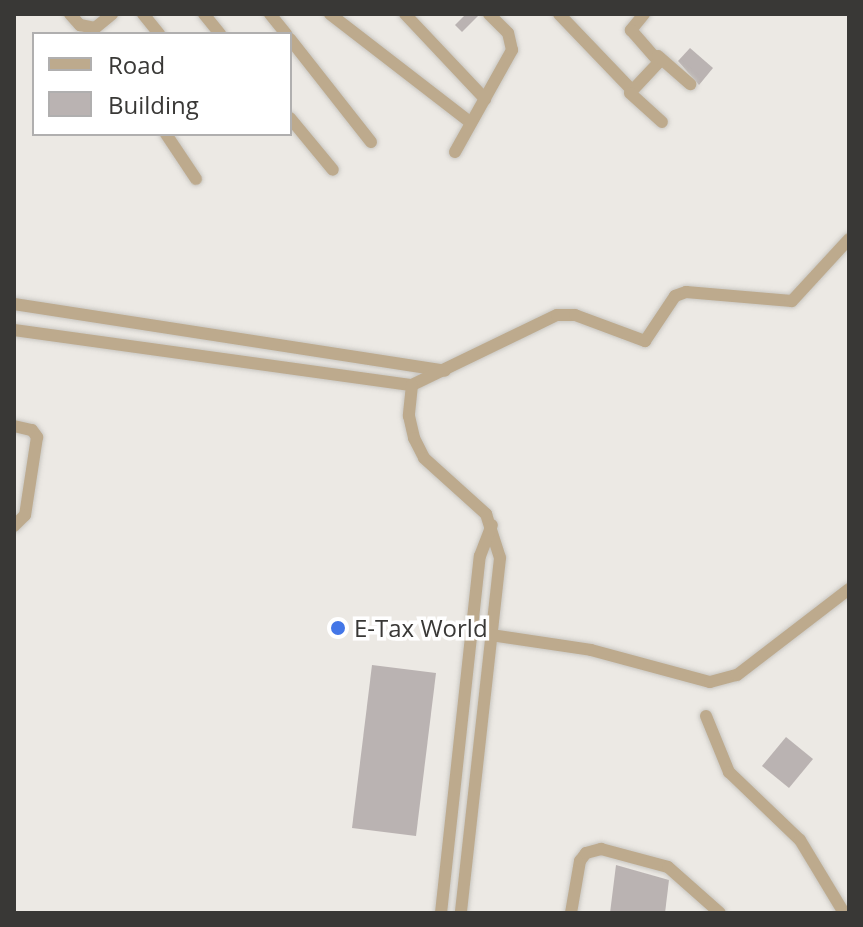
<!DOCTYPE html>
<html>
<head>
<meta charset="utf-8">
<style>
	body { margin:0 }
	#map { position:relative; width:863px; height:927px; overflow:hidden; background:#ece9e4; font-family:"Open Sans",sans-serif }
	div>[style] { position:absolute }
	.building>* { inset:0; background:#bab3b2 }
	.roads { filter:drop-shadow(0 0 2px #c8c6c1) drop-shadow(0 0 2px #c8c6c1) }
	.minor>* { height:12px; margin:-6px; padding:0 6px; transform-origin:6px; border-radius:6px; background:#bdaa8d }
	.dots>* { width:22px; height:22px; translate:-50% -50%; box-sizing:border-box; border:4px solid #fff; border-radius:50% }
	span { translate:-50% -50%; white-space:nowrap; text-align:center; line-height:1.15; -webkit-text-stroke:7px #fff; paint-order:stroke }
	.poi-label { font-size:24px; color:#393836 }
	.left { translate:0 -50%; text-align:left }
	.frame { position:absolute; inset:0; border:16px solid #393836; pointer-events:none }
	.legend { position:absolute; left:32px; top:32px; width:260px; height:104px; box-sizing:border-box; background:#fff; border:2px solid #b0afaf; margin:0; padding:10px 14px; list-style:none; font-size:24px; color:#393836 }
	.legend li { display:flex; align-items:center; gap:16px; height:40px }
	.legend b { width:40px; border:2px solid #b0afaf }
</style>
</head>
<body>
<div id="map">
	<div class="building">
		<i style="clip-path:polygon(466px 14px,480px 14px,462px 32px,455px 25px)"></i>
		<i style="clip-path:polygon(690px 48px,713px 68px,699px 85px,678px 61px)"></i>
		<i style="clip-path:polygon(372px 665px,436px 673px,416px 836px,352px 828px)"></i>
		<i style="clip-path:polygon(786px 737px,813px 759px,789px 788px,762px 766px)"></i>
		<i style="clip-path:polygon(616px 865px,669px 880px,665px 913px,610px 913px)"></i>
	</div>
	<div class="roads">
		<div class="minor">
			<i style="left:70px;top:14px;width:15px;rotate:48deg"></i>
			<i style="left:80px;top:25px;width:15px;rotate:11deg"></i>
			<i style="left:95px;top:28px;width:22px;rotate:-39deg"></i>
			<i style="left:143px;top:14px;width:26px;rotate:51deg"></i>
			<i style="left:204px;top:14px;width:26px;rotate:51deg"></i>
			<i style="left:270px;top:14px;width:26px;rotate:51deg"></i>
			<i style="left:330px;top:14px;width:178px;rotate:37.7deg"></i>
			<i style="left:405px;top:14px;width:117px;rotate:46.7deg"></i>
			<i style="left:559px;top:14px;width:104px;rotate:46.2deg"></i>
			<i style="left:644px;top:14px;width:21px;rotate:129deg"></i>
			<i style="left:631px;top:30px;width:43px;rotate:48.8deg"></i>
			<i style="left:659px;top:62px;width:42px;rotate:133.1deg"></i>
			<i style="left:630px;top:93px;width:43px;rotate:42.2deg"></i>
			<i style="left:290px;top:39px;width:131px;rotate:51.8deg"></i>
			<i style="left:658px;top:56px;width:43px;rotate:41.2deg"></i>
			<i style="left:290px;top:118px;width:67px;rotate:50.4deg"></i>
			<i style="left:166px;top:134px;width:54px;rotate:56.3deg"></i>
			<i style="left:455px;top:152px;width:117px;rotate:-60.8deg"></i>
			<i style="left:512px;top:50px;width:17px;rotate:-103deg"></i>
			<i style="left:508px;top:33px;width:27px;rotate:-135deg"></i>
			<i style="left:14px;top:304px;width:436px;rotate:8.8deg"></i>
			<i style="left:14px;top:330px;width:402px;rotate:7.9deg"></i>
			<i style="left:412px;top:385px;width:161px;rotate:-25.8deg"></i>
			<i style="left:557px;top:315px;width:18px"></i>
			<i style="left:575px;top:315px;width:75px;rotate:20.4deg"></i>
			<i style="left:645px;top:341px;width:54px;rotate:-56.3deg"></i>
			<i style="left:675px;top:296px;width:12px;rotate:-20deg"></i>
			<i style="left:686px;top:292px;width:106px;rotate:4.9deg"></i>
			<i style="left:792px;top:301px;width:84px;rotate:-47.4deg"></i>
			<i style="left:412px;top:385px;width:31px;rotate:96deg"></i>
			<i style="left:409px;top:416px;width:23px;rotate:77deg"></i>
			<i style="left:414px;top:438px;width:22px;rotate:63deg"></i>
			<i style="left:424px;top:458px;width:84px;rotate:42.1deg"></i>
			<i style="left:486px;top:514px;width:46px;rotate:72.3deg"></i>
			<i style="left:500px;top:558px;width:357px;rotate:96.3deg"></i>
			<i style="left:14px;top:426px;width:18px;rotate:13deg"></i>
			<i style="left:32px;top:430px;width:9px;rotate:54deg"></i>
			<i style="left:37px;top:437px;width:79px;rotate:98.7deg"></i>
			<i style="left:25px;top:515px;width:16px;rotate:135deg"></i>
			<i style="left:491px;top:635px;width:101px;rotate:8.5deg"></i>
			<i style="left:591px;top:650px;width:123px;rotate:15.1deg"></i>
			<i style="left:710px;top:682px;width:28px;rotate:-15deg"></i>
			<i style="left:737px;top:675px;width:141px;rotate:-37.5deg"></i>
			<i style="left:706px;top:716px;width:61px;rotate:67.7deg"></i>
			<i style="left:729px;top:772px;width:98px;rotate:43.8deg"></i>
			<i style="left:800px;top:840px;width:85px;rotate:58.9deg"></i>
			<i style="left:441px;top:913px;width:359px;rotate:-83.8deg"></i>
			<i style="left:480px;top:556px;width:33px;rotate:-69deg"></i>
			<i style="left:571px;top:913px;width:53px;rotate:-80.2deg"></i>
			<i style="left:580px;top:861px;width:10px;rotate:-53deg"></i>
			<i style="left:586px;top:853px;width:16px;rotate:-15deg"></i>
			<i style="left:601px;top:849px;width:69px;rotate:15deg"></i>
			<i style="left:668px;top:867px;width:69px;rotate:41.5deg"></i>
		</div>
	</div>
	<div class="dots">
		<i style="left:338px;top:628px;background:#4376e7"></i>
	</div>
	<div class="poi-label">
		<span class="left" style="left:354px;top:628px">E-Tax World</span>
	</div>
	<div class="frame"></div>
	<ul class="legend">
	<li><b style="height:10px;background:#bdaa8d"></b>Road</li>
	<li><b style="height:22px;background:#bab3b2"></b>Building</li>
	</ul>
</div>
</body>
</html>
